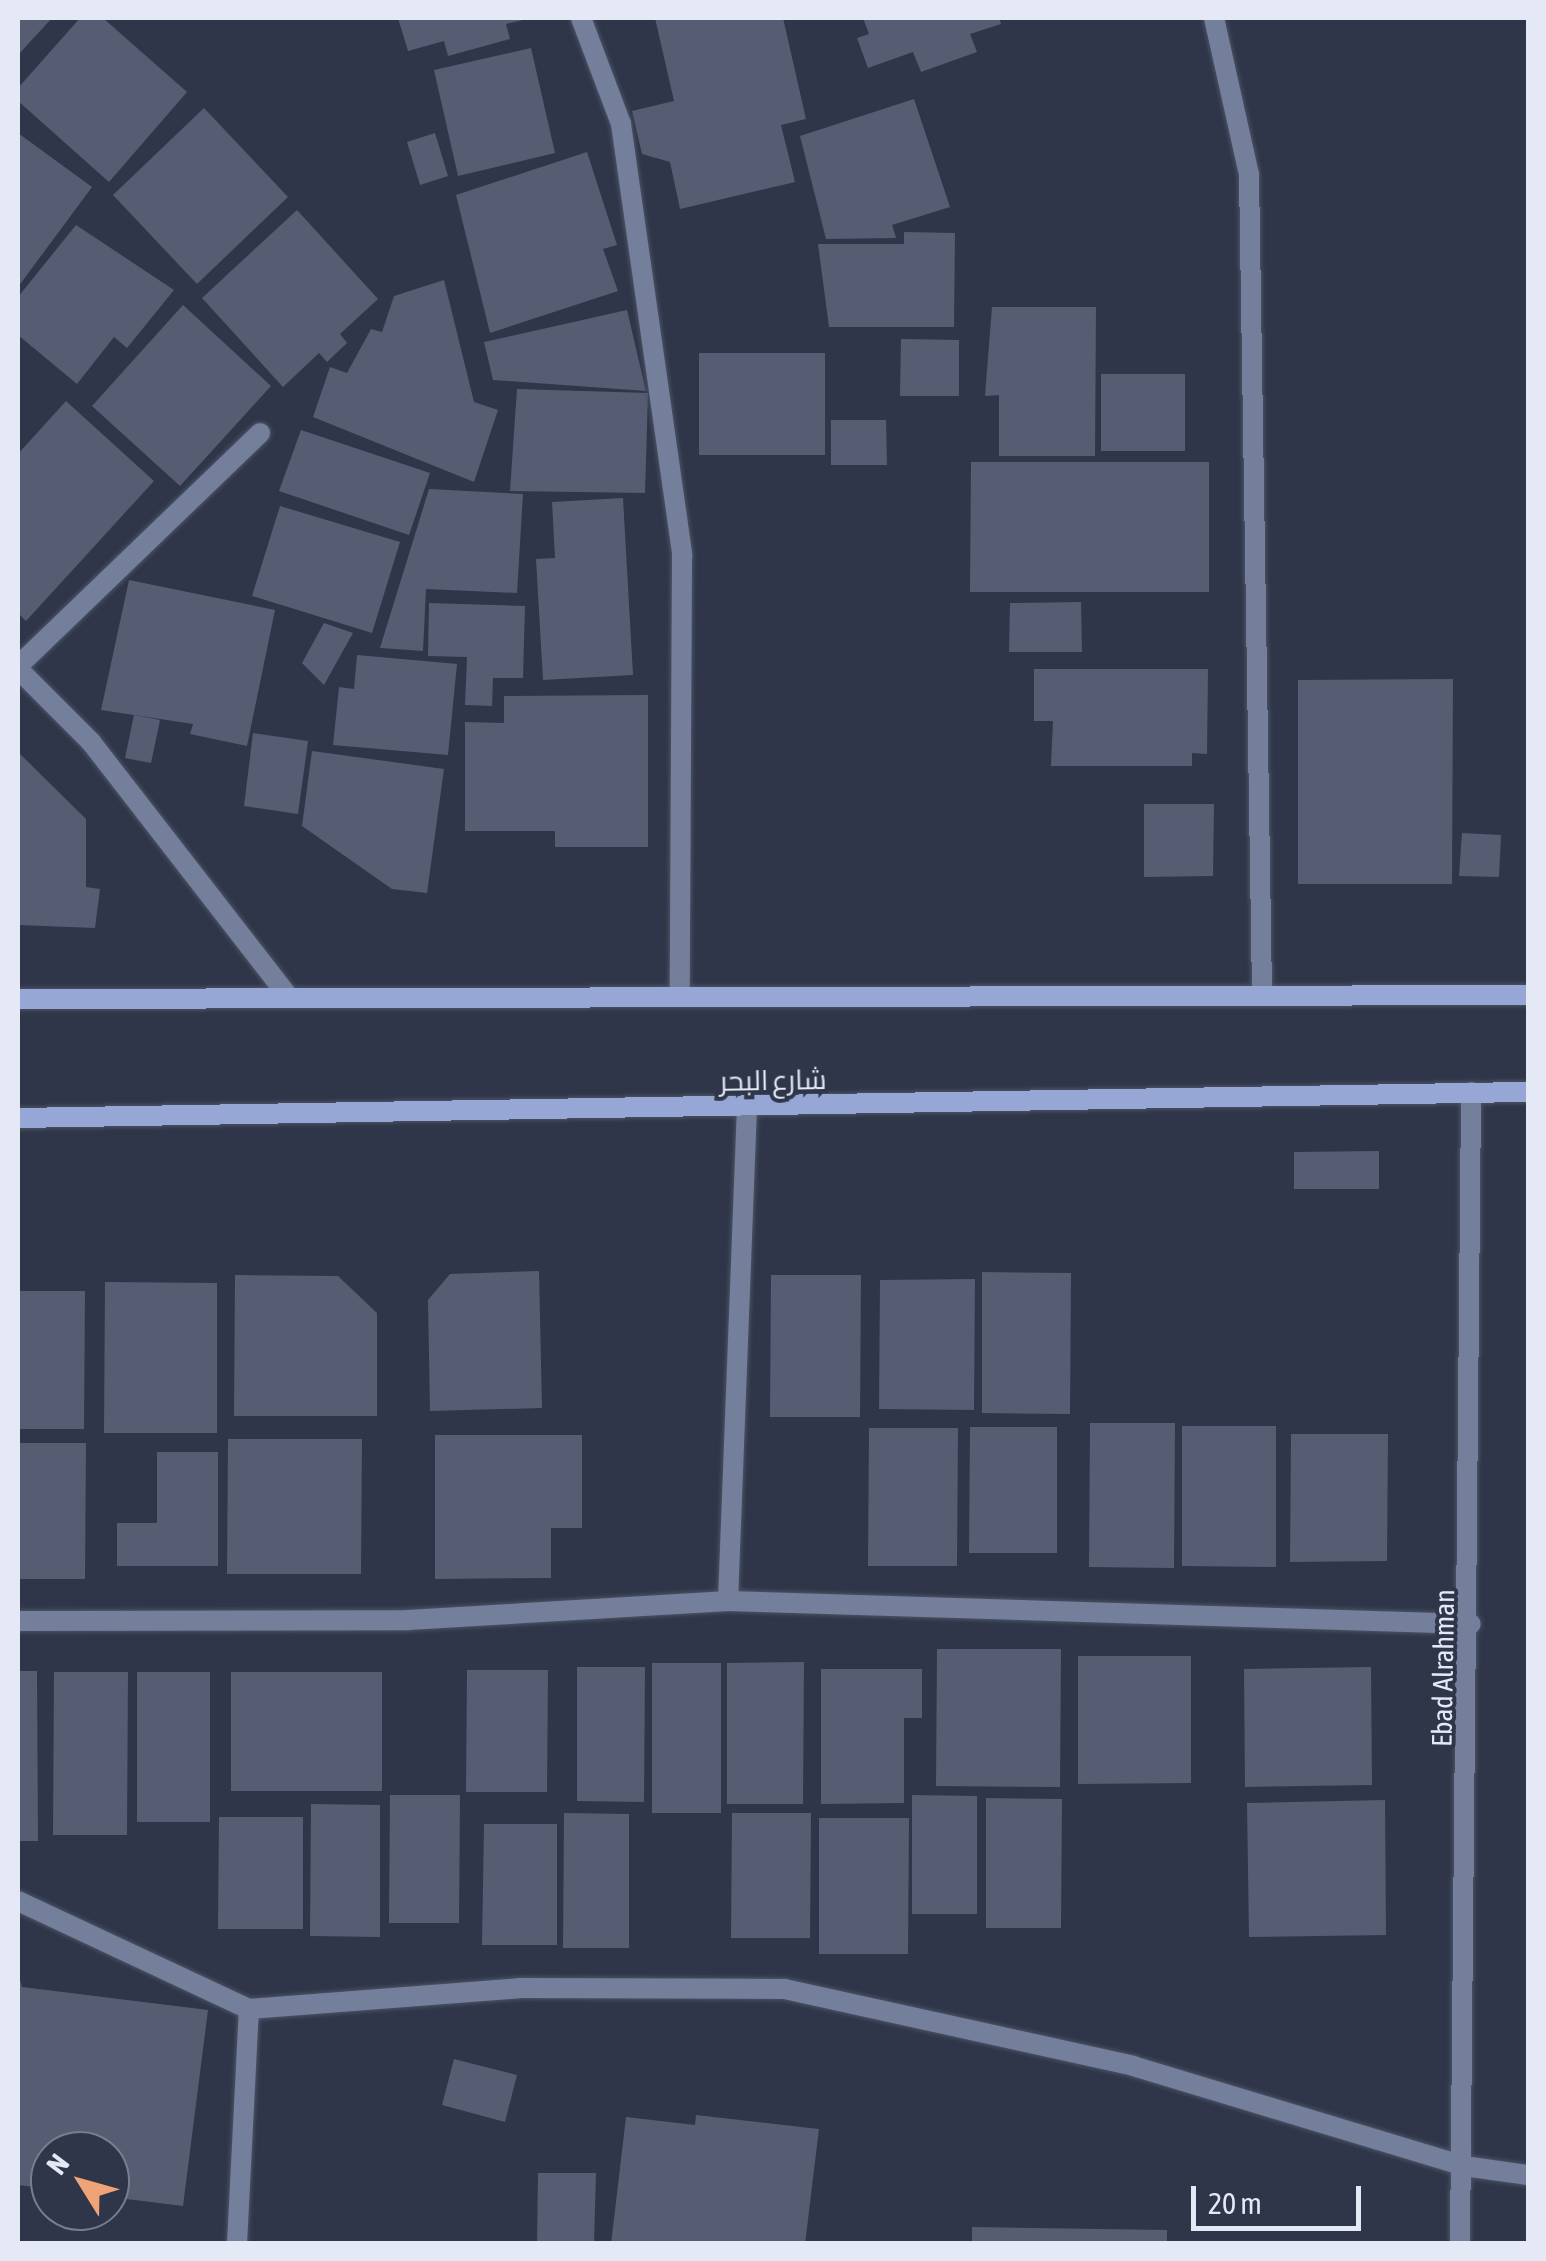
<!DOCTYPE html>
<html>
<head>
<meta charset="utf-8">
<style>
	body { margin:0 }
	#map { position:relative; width:1546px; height:2261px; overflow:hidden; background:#2f3649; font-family:"Asap Condensed",Cairo,sans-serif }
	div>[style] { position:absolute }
	.building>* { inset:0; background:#565d72 }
	.roads { filter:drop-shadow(0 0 2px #4c5365) drop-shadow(0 0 2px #4c5365) }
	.service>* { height:20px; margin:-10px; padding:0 10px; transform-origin:10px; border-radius:10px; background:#747f9c }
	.minor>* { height:20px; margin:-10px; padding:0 10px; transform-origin:10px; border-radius:10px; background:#747f9c }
	.secondary>* { height:20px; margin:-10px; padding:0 10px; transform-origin:10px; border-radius:10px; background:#96a7d5 }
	span { translate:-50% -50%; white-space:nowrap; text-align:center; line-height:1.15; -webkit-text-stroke:8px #2f3649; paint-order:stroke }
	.street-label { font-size:28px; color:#e5e9f6 }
	.frame { position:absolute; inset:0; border:20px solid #e5e9f6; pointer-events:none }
	.north { position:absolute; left:30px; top:2131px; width:100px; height:100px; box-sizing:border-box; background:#2f3649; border:2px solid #787e8e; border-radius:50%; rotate:307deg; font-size:28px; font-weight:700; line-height:40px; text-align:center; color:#e5e9f6 }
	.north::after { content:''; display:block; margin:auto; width:35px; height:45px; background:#efa377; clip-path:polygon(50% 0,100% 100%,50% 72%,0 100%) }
	.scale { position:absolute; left:1191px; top:2186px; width:170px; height:45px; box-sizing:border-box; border:5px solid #e5e9f6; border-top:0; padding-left:12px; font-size:30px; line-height:35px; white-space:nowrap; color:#e5e9f6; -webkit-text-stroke:8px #2f3649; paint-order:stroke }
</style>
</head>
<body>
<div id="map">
	<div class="building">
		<i style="clip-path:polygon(18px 18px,52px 18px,18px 55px)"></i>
		<i style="clip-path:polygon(80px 18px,103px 18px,187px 92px,109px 182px,18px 101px,18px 88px)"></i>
		<i style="clip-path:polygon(398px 18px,527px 18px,527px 19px,506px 24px,510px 39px,448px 56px,444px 41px,408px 51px)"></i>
		<i style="clip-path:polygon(655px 18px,783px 18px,806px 119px,781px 125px,795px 182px,680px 209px,670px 162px,642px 154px,632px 111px,674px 101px)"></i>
		<i style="clip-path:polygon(863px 18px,999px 18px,1001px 24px,970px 34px,977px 52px,921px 72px,913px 52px,868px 68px,857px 38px,869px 34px)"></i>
		<i style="clip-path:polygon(531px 48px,555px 153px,458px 176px,434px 70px)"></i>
		<i style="clip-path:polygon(914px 99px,950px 207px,892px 225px,896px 238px,826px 239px,800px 136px)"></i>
		<i style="clip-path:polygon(204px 108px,288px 197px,197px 284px,113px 195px)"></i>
		<i style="clip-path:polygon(18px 133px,92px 187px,18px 287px)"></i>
		<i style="clip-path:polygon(435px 133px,448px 176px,420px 185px,407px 142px)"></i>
		<i style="clip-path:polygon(587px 152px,617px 245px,603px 249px,618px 291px,490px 333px,456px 195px)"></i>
		<i style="clip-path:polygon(297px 210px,378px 299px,340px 334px,347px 343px,327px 362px,319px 353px,283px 387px,202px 298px)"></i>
		<i style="clip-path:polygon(76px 225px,174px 290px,127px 348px,114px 337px,77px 384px,18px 335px,18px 297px)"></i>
		<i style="clip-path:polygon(904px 232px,955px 233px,954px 327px,829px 327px,818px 244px,904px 244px)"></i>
		<i style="clip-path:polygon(444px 280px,474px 402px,498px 410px,474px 482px,313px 417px,330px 367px,347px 373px,371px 329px,382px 332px,394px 296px)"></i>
		<i style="clip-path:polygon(183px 305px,271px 386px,180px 486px,92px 406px)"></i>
		<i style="clip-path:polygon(992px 307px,1096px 307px,1095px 456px,999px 456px,999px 395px,985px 396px)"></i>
		<i style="clip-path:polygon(627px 310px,646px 391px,493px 380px,484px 342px)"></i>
		<i style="clip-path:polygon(901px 339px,959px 340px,959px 396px,900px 396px)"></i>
		<i style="clip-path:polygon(699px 353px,825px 353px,825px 455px,699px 455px)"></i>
		<i style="clip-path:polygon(1101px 374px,1185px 374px,1185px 451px,1101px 451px)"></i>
		<i style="clip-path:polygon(517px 389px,648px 393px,645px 493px,510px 491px)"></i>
		<i style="clip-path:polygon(66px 401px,154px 481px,26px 621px,18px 613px,18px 454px)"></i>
		<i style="clip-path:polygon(831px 420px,886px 420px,887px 465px,831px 465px)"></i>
		<i style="clip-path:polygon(301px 430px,430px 473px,409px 535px,279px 491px)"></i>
		<i style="clip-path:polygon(971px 462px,1209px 462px,1209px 592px,970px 592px)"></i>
		<i style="clip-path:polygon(429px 489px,523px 494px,517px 593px,426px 589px,423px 651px,380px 648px)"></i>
		<i style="clip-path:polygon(623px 498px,633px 675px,543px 680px,536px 559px,555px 558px,552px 502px)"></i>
		<i style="clip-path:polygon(280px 506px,400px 542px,372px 633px,252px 596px)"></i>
		<i style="clip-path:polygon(129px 580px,275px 610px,247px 746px,190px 734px,193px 724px,101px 710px)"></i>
		<i style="clip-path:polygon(1081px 602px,1082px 652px,1009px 652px,1010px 603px)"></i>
		<i style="clip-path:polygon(429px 603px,525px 606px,523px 678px,493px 678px,492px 706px,465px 705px,467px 657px,428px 656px)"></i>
		<i style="clip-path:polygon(324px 623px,353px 633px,324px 685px,302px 663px)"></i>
		<i style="clip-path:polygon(357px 655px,457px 664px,448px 755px,333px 745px,339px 687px,354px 689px)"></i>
		<i style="clip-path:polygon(1034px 669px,1208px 669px,1207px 754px,1192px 753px,1192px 766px,1051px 766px,1053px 721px,1034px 721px)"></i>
		<i style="clip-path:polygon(1453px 679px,1452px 884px,1298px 884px,1298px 680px)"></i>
		<i style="clip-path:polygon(648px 695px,648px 847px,555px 847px,555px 831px,465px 831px,465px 722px,504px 723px,504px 696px)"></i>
		<i style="clip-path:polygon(134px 715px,160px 720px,151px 763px,125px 758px)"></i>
		<i style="clip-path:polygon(253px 733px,308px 741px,298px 814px,244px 806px)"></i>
		<i style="clip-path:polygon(312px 751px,444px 769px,427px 893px,392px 889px,302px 826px)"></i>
		<i style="clip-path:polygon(18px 752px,86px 819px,86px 887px,100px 889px,95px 928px,18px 925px)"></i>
		<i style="clip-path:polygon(1144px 804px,1214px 804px,1213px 876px,1144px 877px)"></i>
		<i style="clip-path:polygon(1462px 833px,1501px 835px,1499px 877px,1459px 876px)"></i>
		<i style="clip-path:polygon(1379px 1151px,1379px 1189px,1294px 1189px,1294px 1152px)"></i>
		<i style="clip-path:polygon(539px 1271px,542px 1408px,430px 1411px,428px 1300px,450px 1274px)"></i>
		<i style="clip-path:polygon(982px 1272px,1071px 1273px,1070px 1414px,982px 1413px)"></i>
		<i style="clip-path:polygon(235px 1275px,338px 1276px,377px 1313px,377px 1416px,234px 1416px)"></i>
		<i style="clip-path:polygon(771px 1275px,861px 1275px,860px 1417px,770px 1417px)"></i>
		<i style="clip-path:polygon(975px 1279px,974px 1410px,879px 1409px,880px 1280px)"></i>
		<i style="clip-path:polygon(105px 1282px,217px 1283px,217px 1433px,104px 1433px)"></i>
		<i style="clip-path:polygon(18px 1291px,85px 1291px,84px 1429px,18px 1429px)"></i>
		<i style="clip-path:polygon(1090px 1423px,1175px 1423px,1174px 1568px,1089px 1567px)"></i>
		<i style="clip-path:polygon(1182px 1426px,1276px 1426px,1276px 1567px,1182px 1566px)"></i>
		<i style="clip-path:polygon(970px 1427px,1057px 1427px,1057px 1553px,969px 1553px)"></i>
		<i style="clip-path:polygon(869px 1428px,958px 1428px,957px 1566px,868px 1566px)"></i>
		<i style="clip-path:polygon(1291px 1434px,1388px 1434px,1387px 1561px,1290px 1562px)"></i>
		<i style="clip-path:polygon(435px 1435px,582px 1435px,582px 1528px,551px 1528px,551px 1578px,435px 1579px)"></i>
		<i style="clip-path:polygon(228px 1439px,362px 1439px,361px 1574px,227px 1574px)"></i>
		<i style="clip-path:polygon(18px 1443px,86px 1443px,85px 1579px,18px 1579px)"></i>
		<i style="clip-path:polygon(157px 1452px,218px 1452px,218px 1566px,117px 1566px,117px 1523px,157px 1523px)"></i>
		<i style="clip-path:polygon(937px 1649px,1061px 1649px,1060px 1787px,936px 1786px)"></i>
		<i style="clip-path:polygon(1078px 1656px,1191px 1656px,1191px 1783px,1078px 1784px)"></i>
		<i style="clip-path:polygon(804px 1662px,803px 1804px,727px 1804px,727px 1663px)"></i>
		<i style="clip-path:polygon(652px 1663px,721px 1663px,721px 1813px,652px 1813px)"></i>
		<i style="clip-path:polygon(577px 1667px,645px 1667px,644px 1802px,577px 1801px)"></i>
		<i style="clip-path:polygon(1371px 1667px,1372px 1785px,1245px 1787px,1244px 1669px)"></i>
		<i style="clip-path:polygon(821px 1669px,922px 1669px,922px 1718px,904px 1718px,904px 1803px,821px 1804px)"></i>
		<i style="clip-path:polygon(467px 1670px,548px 1670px,547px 1792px,466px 1792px)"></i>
		<i style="clip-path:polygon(18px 1671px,37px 1671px,38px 1841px,18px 1841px)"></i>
		<i style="clip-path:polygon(54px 1672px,128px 1672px,127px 1835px,53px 1835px)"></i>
		<i style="clip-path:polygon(137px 1672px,210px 1672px,210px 1822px,137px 1822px)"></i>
		<i style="clip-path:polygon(231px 1672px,382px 1672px,382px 1791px,231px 1791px)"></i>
		<i style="clip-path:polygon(390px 1795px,460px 1795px,459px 1923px,389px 1923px)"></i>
		<i style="clip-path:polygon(912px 1795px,977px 1796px,977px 1914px,912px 1914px)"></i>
		<i style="clip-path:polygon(986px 1798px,1062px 1799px,1061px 1928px,986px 1928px)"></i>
		<i style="clip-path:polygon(1385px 1800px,1386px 1935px,1249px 1937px,1247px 1803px)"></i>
		<i style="clip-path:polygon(311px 1804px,380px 1805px,380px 1937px,310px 1936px)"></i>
		<i style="clip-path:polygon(564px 1813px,629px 1814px,629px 1948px,563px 1948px)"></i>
		<i style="clip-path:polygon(732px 1813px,811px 1813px,810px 1938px,731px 1938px)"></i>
		<i style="clip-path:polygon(219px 1817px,303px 1817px,303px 1929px,218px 1929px)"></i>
		<i style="clip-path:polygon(819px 1818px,909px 1818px,908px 1954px,819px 1954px)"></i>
		<i style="clip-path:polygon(484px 1824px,557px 1824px,557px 1945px,482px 1945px)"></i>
		<i style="clip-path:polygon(18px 1973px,22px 1987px,208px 2010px,183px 2206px,110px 2197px,110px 2151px,50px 2151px,50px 2189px,18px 2185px)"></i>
		<i style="clip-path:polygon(454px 2059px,517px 2075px,505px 2122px,442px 2105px)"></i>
		<i style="clip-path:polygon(696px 2115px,819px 2129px,805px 2244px,611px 2244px,626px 2117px,695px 2125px)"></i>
		<i style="clip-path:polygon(538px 2173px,596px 2173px,594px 2244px,537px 2244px)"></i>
		<i style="clip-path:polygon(972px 2227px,1167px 2230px,1167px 2244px,972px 2244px)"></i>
	</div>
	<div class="roads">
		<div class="service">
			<i style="left:1214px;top:18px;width:160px;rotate:77.4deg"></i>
			<i style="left:1249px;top:174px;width:821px;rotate:89.09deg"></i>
			<i style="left:18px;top:666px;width:336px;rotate:-43.9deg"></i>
			<i style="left:728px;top:1601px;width:492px;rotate:-87.8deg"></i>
			<i style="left:237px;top:2244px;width:235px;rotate:-87.1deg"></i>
		</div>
		<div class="minor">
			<i style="left:581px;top:18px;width:113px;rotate:69.3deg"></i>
			<i style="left:621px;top:124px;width:435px;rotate:81.9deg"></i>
			<i style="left:682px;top:555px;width:441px;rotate:90.3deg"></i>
			<i style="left:18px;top:669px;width:103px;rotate:45deg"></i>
			<i style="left:91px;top:742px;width:321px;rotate:52.2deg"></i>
			<i style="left:18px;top:1621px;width:390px;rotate:-0.1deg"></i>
			<i style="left:408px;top:1620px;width:321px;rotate:-3.4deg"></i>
			<i style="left:728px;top:1601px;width:743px;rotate:1.77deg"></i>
			<i style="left:18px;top:1901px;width:255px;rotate:25.1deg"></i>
			<i style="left:249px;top:2009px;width:271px;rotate:-4.4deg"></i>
			<i style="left:519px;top:1988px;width:265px;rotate:0.2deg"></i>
			<i style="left:784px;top:1989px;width:357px;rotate:12.4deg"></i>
			<i style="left:1133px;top:2066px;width:346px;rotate:16.8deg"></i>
			<i style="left:1464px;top:2166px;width:65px;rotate:8deg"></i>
			<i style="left:1460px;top:2244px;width:1152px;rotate:-89.45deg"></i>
		</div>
		<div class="secondary">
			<i style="left:18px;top:999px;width:1510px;rotate:-0.15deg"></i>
			<i style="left:18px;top:1118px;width:1510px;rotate:-0.99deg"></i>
		</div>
	</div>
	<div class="street-label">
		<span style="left:773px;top:1080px;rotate:-1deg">شارع البحر</span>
		<span style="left:1443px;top:1668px;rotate:-89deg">Ebad Alrahman</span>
	</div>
	<div class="frame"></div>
	<div class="north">N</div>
	<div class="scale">20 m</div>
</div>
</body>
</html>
